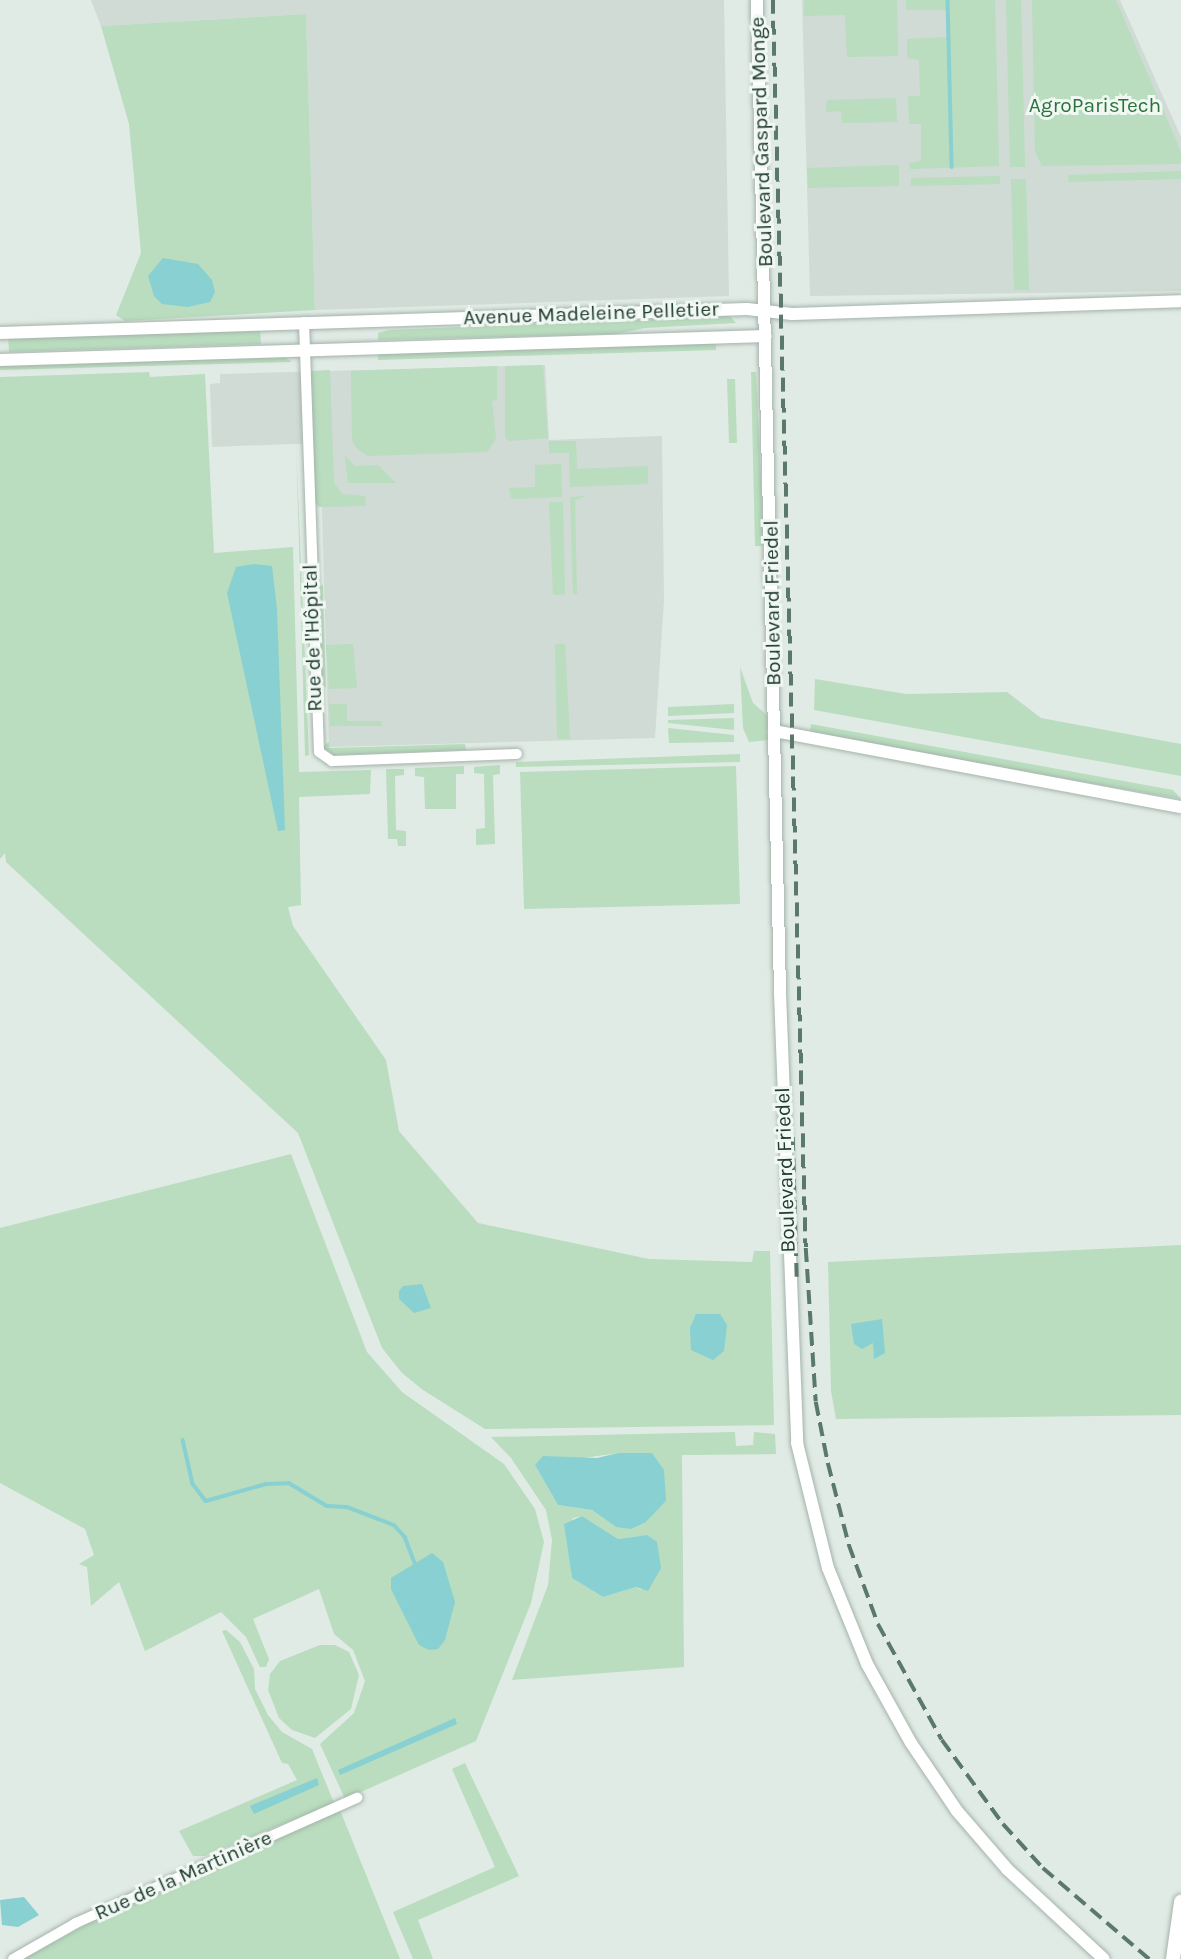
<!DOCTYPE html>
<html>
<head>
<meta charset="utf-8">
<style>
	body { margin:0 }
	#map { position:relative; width:1181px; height:1959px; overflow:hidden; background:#e1ebe5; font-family:Karla,sans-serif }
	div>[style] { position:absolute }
	.built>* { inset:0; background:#cfdbd4 }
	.green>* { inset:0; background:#b9ddbe }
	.water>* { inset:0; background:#88d0d1 }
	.stream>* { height:3.5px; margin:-1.75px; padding:0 1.75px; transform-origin:1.75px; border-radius:1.75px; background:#88d0d1 }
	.roads { filter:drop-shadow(0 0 2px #a4b3ab) drop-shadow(0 0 2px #a4b3ab) }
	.minor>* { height:10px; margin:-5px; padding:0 5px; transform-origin:5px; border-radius:5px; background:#fff }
	.tertiary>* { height:12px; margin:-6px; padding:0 6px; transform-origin:6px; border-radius:6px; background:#fff }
	.secondary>* { height:14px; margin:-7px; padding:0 7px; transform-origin:7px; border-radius:7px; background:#fff }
	.rail>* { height:3.5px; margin-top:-1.75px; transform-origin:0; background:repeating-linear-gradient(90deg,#5b786c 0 14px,transparent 0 21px) }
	span { translate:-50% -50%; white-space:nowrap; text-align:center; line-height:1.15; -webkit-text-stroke:6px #f1f8f3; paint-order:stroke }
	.park-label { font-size:21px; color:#2b733d }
	.street-label { font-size:21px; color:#213c31 }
</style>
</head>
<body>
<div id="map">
	<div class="built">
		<i style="clip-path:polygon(91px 0,724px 0,729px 296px,315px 310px,306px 14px,101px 26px)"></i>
		<i style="clip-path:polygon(802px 0,1120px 0,1181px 137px,1181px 291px,810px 296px)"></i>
		<i style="clip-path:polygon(545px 365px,549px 440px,662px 436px,664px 600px,655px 738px,329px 747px,320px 443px,212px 447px,210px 384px,220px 383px,220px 374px)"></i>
	</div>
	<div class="green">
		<i style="clip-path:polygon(804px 0,897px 0,898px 56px,847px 57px,845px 15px,804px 16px)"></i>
		<i style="clip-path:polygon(906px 0,995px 0,999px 166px,910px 169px,909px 163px,921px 161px,921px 124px,909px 124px,908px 96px,920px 96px,919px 60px,907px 58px,907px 39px,947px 37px,946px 10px,906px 10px)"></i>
		<i style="clip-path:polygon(1006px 0,1021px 0,1025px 167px,1010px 167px)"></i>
		<i style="clip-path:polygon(1032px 0,1116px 0,1181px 152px,1181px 164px,1042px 166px,1035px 152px)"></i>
		<i style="clip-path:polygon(306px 14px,315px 310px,125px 321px,116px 315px,141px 253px,129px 124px,101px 26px)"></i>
		<i style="clip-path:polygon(896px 98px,897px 122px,842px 123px,841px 111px,826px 112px,827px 100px)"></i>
		<i style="clip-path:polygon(899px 165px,899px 186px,808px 188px,807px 168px)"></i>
		<i style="clip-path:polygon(1181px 171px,1181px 179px,1068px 182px,1069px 175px)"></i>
		<i style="clip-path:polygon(1000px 176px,1000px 184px,911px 186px,911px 178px)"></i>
		<i style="clip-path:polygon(1011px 179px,1026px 179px,1029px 290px,1014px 290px)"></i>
		<i style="clip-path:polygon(730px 316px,736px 323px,645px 328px,616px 334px,378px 340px,378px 333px,389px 330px)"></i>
		<i style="clip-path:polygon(260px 330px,261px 344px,9px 352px,8px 337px)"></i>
		<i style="clip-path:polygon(716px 343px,716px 350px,378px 360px,379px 352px)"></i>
		<i style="clip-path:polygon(281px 355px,292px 362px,0 370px,0 364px)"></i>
		<i style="clip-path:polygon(543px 365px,548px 438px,509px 441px,505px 438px,505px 366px)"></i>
		<i style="clip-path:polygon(497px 366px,497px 400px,492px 401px,496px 439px,487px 452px,368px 456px,356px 448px,352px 440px,351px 371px)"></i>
		<i style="clip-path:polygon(330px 370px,334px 483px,342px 494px,365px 496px,366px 506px,319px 507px,315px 503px,310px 371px)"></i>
		<i style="clip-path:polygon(149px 372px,150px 377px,205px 374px,214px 553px,293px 547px,299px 772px,371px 770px,370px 794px,299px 797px,301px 905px,288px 907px,293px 926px,386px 1060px,399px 1131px,478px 1223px,649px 1259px,752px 1262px,754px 1251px,770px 1251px,774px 1425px,485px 1429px,423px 1390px,402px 1373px,382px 1348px,298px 1133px,6px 862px,5px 853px,0 859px,0 377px)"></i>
		<i style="clip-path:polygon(751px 372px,756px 372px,764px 546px,755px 546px)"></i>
		<i style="clip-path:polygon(727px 379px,735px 379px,737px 443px,729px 443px)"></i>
		<i style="clip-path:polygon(549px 441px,576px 441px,577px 469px,648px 466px,648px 484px,570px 487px,569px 453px,549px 453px)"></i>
		<i style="clip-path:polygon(296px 445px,309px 755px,305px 756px,299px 543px)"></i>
		<i style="clip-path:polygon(345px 456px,355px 466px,378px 465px,396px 483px,348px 483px)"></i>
		<i style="clip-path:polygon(561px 464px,562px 497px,511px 499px,509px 488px,535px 487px,535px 465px)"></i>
		<i style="clip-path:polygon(586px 496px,575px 500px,577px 594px,573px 594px,570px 497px)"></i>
		<i style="clip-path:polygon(549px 502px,563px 502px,565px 594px,553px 595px)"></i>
		<i style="clip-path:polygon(323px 584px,326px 688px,320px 683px,317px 590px)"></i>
		<i style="clip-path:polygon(353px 644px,357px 688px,329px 689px,326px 645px)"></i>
		<i style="clip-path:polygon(555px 644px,565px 644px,570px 739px,557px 739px)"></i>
		<i style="clip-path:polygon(740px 667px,753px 703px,768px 716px,769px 740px,749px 742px,743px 728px)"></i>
		<i style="clip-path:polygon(815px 679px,906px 694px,1007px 692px,1041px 718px,1181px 744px,1181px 776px,814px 710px)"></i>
		<i style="clip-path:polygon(329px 704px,347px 704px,347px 721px,382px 721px,381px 726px,330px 726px)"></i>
		<i style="clip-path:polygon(734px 704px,734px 713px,668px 716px,668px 707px)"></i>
		<i style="clip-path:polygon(734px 718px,734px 730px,668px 723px,668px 720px)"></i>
		<i style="clip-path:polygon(811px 724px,1173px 790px,1181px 799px,810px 734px)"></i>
		<i style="clip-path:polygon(668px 728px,734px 735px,734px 742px,669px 743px)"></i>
		<i style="clip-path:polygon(329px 742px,329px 748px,465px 744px,466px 750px,334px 755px,322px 747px)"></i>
		<i style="clip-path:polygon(740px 754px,740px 762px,516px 767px,516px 762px)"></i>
		<i style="clip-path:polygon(500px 765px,500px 774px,493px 775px,495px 844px,476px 845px,476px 829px,485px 828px,484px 774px,474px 773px,474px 767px)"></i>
		<i style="clip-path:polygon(464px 766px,464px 774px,456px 774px,456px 809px,425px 809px,424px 777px,415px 776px,415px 768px)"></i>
		<i style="clip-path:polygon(736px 766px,740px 904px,524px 909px,520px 772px)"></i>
		<i style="clip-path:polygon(386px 769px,404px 769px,404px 775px,395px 776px,396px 830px,406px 831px,406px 846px,398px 846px,397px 839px,388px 839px)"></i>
		<i style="clip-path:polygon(291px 1154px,367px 1352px,402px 1392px,504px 1464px,535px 1509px,544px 1542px,531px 1603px,476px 1741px,345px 1799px,320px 1744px,354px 1713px,365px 1681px,353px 1650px,334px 1634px,319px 1589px,253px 1619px,269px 1659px,266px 1667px,260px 1667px,246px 1637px,221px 1612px,145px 1651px,119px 1582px,91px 1606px,87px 1567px,79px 1564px,94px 1555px,85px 1529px,0 1483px,0 1228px)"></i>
		<i style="clip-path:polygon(1181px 1245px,1181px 1415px,836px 1419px,831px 1391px,828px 1262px)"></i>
		<i style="clip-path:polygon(evenodd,735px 1432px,736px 1446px,753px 1445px,754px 1432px,775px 1434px,776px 1454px,682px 1455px,684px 1667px,512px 1680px,548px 1585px,552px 1540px,546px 1510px,511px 1458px,491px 1437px,735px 1432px,618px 1453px,652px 1453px,666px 1501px,646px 1522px,616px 1527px,592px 1510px,558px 1505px,535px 1465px,618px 1453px,735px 1432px,582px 1516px,618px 1539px,640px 1536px,641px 1590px,636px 1587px,603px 1597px,572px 1578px,566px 1534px,573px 1518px,582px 1516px)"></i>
		<i style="clip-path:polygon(226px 1630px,240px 1642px,254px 1669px,255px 1689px,268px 1715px,282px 1732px,312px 1749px,334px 1803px,205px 1856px,193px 1856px,179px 1831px,297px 1780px,288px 1764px,282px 1763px,222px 1631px)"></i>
		<i style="clip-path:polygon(320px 1645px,335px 1645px,349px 1652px,359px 1675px,351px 1709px,315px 1738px,292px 1730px,279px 1718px,268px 1690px,270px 1674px,280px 1661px)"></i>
		<i style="clip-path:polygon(465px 1763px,519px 1876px,418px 1920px,433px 1959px,413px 1959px,393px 1912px,495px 1867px,452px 1769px)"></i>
		<i style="clip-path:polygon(340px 1810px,400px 1959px,23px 1959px,102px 1916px)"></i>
	</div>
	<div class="water">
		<i style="clip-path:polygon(163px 258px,198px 264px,212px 280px,215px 292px,210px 302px,188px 307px,162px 304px,154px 296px,148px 276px)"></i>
		<i style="clip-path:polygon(254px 564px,272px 566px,277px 609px,285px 830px,278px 831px,227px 593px,236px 567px)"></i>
		<i style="clip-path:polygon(422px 1284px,431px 1308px,414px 1313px,399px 1299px,399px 1291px,403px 1286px)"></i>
		<i style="clip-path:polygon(696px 1314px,720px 1314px,727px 1325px,724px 1351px,713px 1360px,691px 1350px,690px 1328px)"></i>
		<i style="clip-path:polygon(882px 1319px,885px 1353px,874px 1359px,873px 1343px,862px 1349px,854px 1344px,851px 1324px)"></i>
		<i style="clip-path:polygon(618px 1453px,652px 1453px,664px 1470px,666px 1501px,646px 1522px,631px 1529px,616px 1527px,592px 1510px,558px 1505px,535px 1465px,543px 1456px,597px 1458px)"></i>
		<i style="clip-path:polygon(582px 1516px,618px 1539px,647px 1535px,657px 1542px,661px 1568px,648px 1591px,636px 1587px,603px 1597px,572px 1578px,564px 1524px)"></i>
		<i style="clip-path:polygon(432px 1553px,443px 1562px,455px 1602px,445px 1640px,438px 1649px,429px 1650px,419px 1645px,391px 1589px,391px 1578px)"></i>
		<i style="clip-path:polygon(455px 1718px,457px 1724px,340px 1775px,338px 1770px)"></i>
		<i style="clip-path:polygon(317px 1778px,319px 1785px,254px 1814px,250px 1806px)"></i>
		<i style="clip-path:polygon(24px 1897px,39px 1915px,18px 1927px,2px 1925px,0 1900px)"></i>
	</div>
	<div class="stream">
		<i style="left:948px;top:0;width:167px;rotate:88.6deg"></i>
		<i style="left:183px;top:1440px;width:45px;rotate:77.2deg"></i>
		<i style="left:193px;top:1484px;width:21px;rotate:53deg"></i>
		<i style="left:206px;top:1501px;width:62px;rotate:-15.8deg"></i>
		<i style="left:266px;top:1484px;width:23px;rotate:-2deg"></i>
		<i style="left:289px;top:1483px;width:44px;rotate:31.2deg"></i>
		<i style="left:327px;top:1506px;width:20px;rotate:3deg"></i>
		<i style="left:347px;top:1507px;width:50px;rotate:21deg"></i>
		<i style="left:394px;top:1525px;width:16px;rotate:47deg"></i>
		<i style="left:405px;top:1537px;width:30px;rotate:69deg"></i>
	</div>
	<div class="roads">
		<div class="minor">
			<i style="left:304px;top:322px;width:430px;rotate:88deg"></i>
			<i style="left:319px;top:752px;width:16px;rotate:35deg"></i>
			<i style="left:332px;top:761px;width:185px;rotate:-2.2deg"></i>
			<i style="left:13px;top:1959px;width:73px;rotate:-29.7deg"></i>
			<i style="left:76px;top:1923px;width:308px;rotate:-24deg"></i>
		</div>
		<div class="tertiary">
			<i style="left:757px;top:0;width:993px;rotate:88.67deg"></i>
			<i style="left:780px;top:993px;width:450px;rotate:87.8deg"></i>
			<i style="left:797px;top:1443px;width:129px;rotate:76.1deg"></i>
			<i style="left:828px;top:1568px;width:104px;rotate:67.9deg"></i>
			<i style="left:867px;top:1664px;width:90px;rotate:60.9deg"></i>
			<i style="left:911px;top:1743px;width:82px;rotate:55.9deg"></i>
			<i style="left:957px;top:1811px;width:77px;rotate:49.2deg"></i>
			<i style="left:1007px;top:1869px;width:132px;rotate:42.9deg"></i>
			<i style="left:0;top:333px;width:747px;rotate:-1.84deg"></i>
			<i style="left:747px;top:309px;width:45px;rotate:6.3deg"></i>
			<i style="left:792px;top:314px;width:389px;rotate:-1.9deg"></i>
			<i style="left:0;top:360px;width:766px;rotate:-1.79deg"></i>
			<i style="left:774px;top:731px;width:414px;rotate:10.6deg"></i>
		</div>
		<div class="secondary">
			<i style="left:1173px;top:1959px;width:58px;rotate:-82deg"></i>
		</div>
	</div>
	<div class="rail">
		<i style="left:773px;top:0;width:1248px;rotate:88.49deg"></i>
		<i style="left:806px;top:1248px;width:154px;rotate:86.3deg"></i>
		<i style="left:816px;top:1402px;width:62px;rotate:78.9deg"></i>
		<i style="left:828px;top:1463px;width:85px;rotate:75.6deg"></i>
		<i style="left:849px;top:1545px;width:84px;rotate:69.8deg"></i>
		<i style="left:878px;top:1624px;width:132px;rotate:61.1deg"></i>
		<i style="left:942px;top:1740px;width:104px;rotate:54deg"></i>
		<i style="left:1003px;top:1824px;width:59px;rotate:47.7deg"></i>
		<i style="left:1043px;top:1868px;width:140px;rotate:40.6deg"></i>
		<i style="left:793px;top:1137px;width:140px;rotate:88.4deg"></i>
	</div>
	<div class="park-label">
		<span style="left:1095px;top:105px">AgroParisTech</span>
	</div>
	<div class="street-label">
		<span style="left:761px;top:142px;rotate:-92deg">Boulevard Gaspard Monge</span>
		<span style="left:591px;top:313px;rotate:-2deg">Avenue Madeleine Pelletier</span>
		<span style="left:772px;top:603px;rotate:-91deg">Boulevard Friedel</span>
		<span style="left:312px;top:638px;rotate:-92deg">Rue de l'Hôpital</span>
		<span style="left:785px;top:1170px;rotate:-92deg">Boulevard Friedel</span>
		<span style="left:183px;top:1875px;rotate:-24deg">Rue de la Martinière</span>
	</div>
</div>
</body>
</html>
